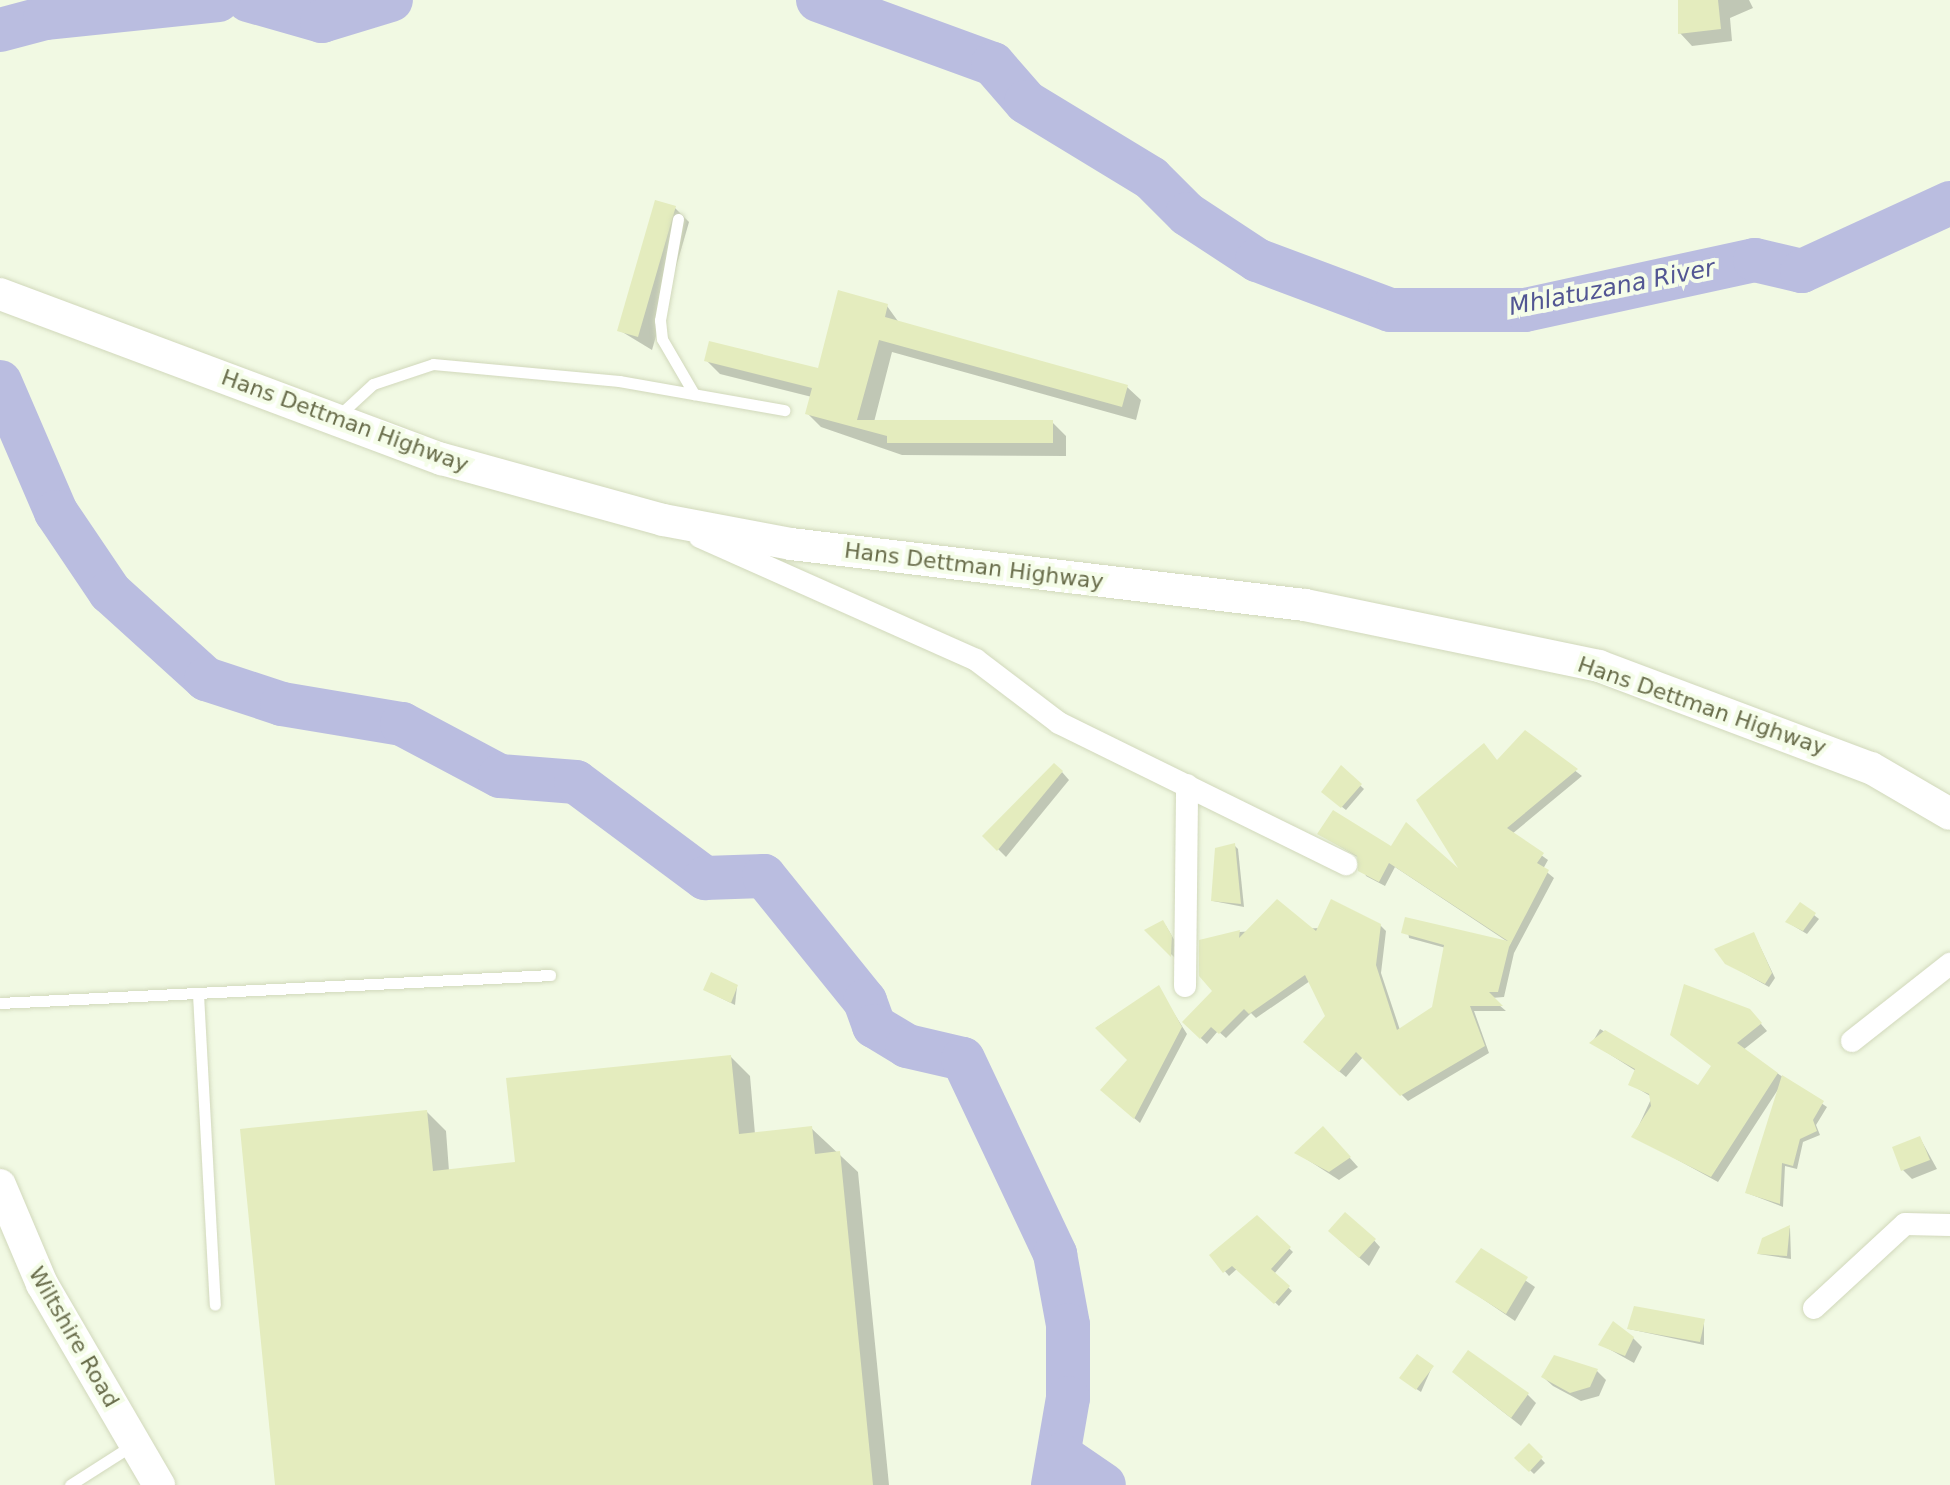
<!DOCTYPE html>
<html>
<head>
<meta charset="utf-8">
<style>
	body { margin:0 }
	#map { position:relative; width:1950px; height:1485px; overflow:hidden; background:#f1f9e3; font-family:"DejaVu Sans",sans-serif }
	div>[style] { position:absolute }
	.shadow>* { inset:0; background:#0003 }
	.river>* { height:44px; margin:-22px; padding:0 22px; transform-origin:22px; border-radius:22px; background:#babde0 }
	.building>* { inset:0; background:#e4ecbe }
	.roads { filter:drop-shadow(0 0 2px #d1d8bb) drop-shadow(0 0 2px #d1d8bb) }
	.lane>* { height:11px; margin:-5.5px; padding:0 5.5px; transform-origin:5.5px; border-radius:5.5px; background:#fff }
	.street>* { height:22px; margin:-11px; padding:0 11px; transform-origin:11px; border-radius:11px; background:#fff }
	.secondary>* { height:32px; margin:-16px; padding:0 16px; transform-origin:16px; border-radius:16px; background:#fff }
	span { translate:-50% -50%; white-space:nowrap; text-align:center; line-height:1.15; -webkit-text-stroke:8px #f5fde9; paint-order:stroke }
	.street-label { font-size:22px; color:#6a6e4c }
	.water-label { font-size:24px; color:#525693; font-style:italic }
</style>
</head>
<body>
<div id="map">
	<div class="shadow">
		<i style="clip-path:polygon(1680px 0,1749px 0,1753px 8px,1730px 18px,1732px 41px,1692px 46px,1680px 33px)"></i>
		<i style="clip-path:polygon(675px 208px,689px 222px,652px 350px,619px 330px)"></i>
		<i style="clip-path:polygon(887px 306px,900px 324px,1127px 387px,1141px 400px,1136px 420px,892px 352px,874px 422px,1052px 422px,1066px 436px,1066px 456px,902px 455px,821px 427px,807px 413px,812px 397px,720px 374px,706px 360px,819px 370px)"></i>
		<i style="clip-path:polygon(1525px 732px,1582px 776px,1512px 834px,1548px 860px,1543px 869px,1554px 878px,1514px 953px,1504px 997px,1491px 998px,1506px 1011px,1474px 1011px,1489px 1053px,1408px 1101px,1363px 1057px,1346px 1077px,1311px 1048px,1327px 1016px,1310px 981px,1256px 1018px,1251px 1013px,1226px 1038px,1218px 1031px,1207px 1044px,1184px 1022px,1215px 991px,1239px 932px,1380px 925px,1386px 931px,1381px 973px,1400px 1030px,1433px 1009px,1446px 948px,1409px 938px,1406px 919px,1511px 944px,1395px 867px,1385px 886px,1366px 876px,1359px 858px,1320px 834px,1464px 876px,1498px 762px)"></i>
		<i style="clip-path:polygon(1341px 768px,1364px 789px,1346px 810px,1328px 796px)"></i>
		<i style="clip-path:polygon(1062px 772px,1069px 780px,1006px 857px,985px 836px)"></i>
		<i style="clip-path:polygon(1234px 845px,1238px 849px,1244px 907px,1213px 901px)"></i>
		<i style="clip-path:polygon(1800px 904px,1819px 919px,1807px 934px,1787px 922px)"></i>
		<i style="clip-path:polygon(1166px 926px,1175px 941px,1175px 958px,1147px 930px)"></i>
		<i style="clip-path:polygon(1754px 934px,1775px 978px,1769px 987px,1726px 963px)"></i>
		<i style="clip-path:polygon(737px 986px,735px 1005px,705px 990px)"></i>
		<i style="clip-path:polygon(1158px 988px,1187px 1034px,1140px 1123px,1108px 1096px,1129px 1060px,1097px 1027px)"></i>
		<i style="clip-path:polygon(1749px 1010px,1767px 1031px,1743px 1050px,1827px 1107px,1816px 1125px,1820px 1135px,1803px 1142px,1797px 1169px,1785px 1166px,1783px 1207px,1747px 1193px,1779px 1088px,1718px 1182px,1634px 1136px,1652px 1097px,1630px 1084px,1636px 1071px,1592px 1043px,1600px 1029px,1699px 1088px)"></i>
		<i style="clip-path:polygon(731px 1057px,750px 1076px,755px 1134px,811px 1128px,858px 1172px,889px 1485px,277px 1485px,427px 1112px,446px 1131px,449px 1171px,517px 1164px)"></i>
		<i style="clip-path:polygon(1332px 1138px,1358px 1167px,1339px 1180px,1297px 1153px)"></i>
		<i style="clip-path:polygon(1920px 1138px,1937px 1169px,1912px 1179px,1903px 1170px)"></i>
		<i style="clip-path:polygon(1257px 1218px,1293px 1252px,1274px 1274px,1292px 1291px,1279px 1306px,1238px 1268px,1229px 1276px,1211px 1255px)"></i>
		<i style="clip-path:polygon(1790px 1228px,1791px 1259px,1759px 1254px,1764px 1239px)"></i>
		<i style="clip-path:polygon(1371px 1237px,1380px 1247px,1369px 1266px,1339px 1240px)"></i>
		<i style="clip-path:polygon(1481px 1250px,1535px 1287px,1515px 1321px,1458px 1282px)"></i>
		<i style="clip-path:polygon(1704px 1320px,1704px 1345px,1629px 1329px)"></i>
		<i style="clip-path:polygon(1633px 1338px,1642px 1347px,1634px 1363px,1600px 1344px)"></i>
		<i style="clip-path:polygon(1555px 1358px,1597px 1371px,1606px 1380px,1599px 1396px,1581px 1401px,1553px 1386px,1543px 1377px)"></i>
		<i style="clip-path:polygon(1432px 1367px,1421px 1392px,1406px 1382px)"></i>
		<i style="clip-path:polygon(1464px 1381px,1527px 1394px,1536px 1403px,1521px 1426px)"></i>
		<i style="clip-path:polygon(1529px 1446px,1545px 1463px,1534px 1474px,1517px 1458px)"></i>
	</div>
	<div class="river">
		<i style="left:248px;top:0;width:77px;rotate:15.8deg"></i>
		<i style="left:322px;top:21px;width:72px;rotate:-16.9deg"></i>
		<i style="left:818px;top:0;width:186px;rotate:20.1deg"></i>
		<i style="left:993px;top:64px;width:50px;rotate:49deg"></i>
		<i style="left:1026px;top:102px;width:146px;rotate:31.3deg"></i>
		<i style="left:1151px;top:178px;width:51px;rotate:45deg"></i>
		<i style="left:1187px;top:214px;width:84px;rotate:33.3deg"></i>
		<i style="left:1257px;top:260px;width:142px;rotate:20.6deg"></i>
		<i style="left:1390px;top:310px;width:135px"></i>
		<i style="left:1525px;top:310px;width:235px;rotate:-12.3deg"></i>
		<i style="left:1755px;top:260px;width:48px;rotate:13.2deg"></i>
		<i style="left:1802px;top:271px;width:163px;rotate:-24.7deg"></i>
		<i style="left:0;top:30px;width:47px;rotate:-14.9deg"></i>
		<i style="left:45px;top:18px;width:174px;rotate:-5.9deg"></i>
		<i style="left:0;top:382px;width:142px;rotate:66.7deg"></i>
		<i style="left:56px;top:512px;width:97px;rotate:56deg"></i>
		<i style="left:110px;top:592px;width:130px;rotate:42.2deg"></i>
		<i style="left:206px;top:679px;width:80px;rotate:18.2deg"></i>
		<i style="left:282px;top:704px;width:122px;rotate:9.5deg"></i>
		<i style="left:402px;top:724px;width:111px;rotate:28deg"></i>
		<i style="left:500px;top:776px;width:76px;rotate:4.5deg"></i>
		<i style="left:576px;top:782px;width:161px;rotate:36.7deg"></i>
		<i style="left:705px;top:878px;width:59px;rotate:-1.9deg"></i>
		<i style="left:764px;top:876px;width:161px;rotate:51.1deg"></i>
		<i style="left:865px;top:1001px;width:27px;rotate:70deg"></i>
		<i style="left:874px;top:1026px;width:39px;rotate:31deg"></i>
		<i style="left:907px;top:1046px;width:57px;rotate:13.1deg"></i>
		<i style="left:963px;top:1059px;width:216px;rotate:64.7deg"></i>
		<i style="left:1055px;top:1254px;width:72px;rotate:79.6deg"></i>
		<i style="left:1068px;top:1325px;width:73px;rotate:90deg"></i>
		<i style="left:1068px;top:1398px;width:88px;rotate:99.8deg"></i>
		<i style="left:1060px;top:1455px;width:53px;rotate:34.3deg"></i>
	</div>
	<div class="building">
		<i style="clip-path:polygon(1678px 0,1718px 0,1721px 29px,1678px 34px)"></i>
		<i style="clip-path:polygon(655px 200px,676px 206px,638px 337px,617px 331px)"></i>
		<i style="clip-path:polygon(838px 290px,888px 304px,885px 317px,1128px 385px,1122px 407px,879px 340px,857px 420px,1053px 420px,1053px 443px,887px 443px,887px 436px,805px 414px,812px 388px,704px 361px,709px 341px,818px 368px)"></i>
		<i style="clip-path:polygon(1525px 730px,1578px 769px,1507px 828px,1544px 853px,1537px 863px,1549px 870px,1509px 947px,1498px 992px,1489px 992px,1503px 1006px,1470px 1006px,1485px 1046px,1400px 1096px,1356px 1052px,1339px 1072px,1303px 1042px,1325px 1016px,1305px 975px,1249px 1014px,1244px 1009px,1219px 1034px,1211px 1027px,1200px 1039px,1182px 1022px,1212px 991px,1199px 976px,1199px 940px,1240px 930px,1239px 938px,1277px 899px,1316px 931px,1331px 899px,1381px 924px,1376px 965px,1397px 1030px,1432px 1007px,1444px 945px,1401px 933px,1405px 917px,1508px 941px,1389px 863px,1379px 882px,1358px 871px,1357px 856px,1317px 834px,1333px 810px,1391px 846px,1406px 822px,1458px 868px,1416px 800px,1484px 743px,1497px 760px)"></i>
		<i style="clip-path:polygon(1054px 763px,1063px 771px,997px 851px,982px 836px)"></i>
		<i style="clip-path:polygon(1341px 765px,1362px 784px,1341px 808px,1321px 792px)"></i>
		<i style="clip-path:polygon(1235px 843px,1241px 904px,1211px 901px,1215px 848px)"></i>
		<i style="clip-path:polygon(1800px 902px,1816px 913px,1803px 931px,1785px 922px)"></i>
		<i style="clip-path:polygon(1163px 920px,1172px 936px,1171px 957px,1144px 930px)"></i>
		<i style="clip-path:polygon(1754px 932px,1772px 973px,1765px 984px,1725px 964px,1714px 949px)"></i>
		<i style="clip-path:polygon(711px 972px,738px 985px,731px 1003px,703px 990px)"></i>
		<i style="clip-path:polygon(1684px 984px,1750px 1009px,1762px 1023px,1737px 1043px,1778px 1073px,1711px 1177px,1631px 1137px,1651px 1106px,1649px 1094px,1628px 1085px,1635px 1069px,1589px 1043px,1605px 1030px,1698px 1085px,1711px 1066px,1670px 1035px)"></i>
		<i style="clip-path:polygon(1159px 985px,1182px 1027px,1134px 1119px,1100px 1090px,1127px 1060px,1095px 1028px)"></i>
		<i style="clip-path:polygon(731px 1055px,739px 1134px,812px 1126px,815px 1154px,840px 1151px,873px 1485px,275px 1485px,240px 1129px,427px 1110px,433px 1171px,515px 1162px,506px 1078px)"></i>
		<i style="clip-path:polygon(1782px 1075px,1824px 1101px,1813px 1120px,1817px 1131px,1800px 1139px,1793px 1166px,1782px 1163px,1780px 1204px,1745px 1193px)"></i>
		<i style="clip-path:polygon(1323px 1126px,1351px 1157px,1329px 1172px,1294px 1153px)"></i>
		<i style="clip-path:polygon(1920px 1136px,1930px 1160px,1901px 1171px,1892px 1147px)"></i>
		<i style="clip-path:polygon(1345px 1212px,1376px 1239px,1359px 1258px,1328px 1231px)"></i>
		<i style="clip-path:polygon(1257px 1215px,1291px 1247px,1271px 1269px,1290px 1286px,1274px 1304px,1232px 1266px,1223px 1273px,1209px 1255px)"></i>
		<i style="clip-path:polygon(1790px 1225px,1787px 1256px,1757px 1254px,1762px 1238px)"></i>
		<i style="clip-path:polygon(1481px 1248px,1528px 1277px,1506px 1314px,1455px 1282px)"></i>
		<i style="clip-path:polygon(1634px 1306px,1705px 1319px,1700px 1342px,1627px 1329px)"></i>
		<i style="clip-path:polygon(1613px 1321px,1634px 1337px,1625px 1356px,1598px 1345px)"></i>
		<i style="clip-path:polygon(1468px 1350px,1529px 1393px,1511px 1418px,1452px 1372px)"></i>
		<i style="clip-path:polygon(1417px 1354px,1434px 1366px,1416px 1390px,1399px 1378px)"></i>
		<i style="clip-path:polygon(1554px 1355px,1598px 1369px,1590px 1387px,1570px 1393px,1541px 1377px)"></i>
		<i style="clip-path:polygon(1529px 1443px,1543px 1457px,1529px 1472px,1514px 1458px)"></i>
	</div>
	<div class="roads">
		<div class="lane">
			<i style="left:678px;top:219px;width:103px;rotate:100.1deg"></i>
			<i style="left:660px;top:320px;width:19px;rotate:84deg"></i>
			<i style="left:662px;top:339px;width:64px;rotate:59.8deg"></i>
			<i style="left:336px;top:418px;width:50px;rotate:-42.6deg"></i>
			<i style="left:373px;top:384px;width:63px;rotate:-18.4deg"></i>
			<i style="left:433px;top:364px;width:187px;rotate:5.2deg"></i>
			<i style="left:619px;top:381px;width:168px;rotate:10deg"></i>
			<i style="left:198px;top:994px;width:311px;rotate:86.9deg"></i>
			<i style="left:0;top:1003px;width:551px;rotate:-2.91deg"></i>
			<i style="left:70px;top:1485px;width:72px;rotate:-32.6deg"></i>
		</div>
		<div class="street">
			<i style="left:700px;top:537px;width:302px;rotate:24deg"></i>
			<i style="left:976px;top:660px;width:104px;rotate:37.2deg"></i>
			<i style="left:1059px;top:723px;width:320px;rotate:26.2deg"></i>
			<i style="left:1185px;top:986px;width:201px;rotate:-89.4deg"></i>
			<i style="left:1852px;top:1041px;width:125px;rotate:-38.2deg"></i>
			<i style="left:1814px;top:1308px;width:124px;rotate:-42.7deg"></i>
			<i style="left:1905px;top:1224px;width:45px;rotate:1.3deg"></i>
		</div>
		<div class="secondary">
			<i style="left:0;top:294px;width:472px;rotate:20.5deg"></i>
			<i style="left:442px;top:459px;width:229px;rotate:15.4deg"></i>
			<i style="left:663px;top:520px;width:130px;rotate:10.6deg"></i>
			<i style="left:791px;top:544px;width:518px;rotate:6.77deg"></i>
			<i style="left:1305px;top:605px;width:300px;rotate:11.7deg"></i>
			<i style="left:1599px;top:666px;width:290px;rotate:20.6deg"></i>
			<i style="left:1871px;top:768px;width:91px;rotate:30.2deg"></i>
			<i style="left:0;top:1185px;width:108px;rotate:67deg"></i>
			<i style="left:42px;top:1284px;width:233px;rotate:59.8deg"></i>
		</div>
	</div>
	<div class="street-label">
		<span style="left:345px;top:421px;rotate:20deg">Hans Dettman Highway</span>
		<span style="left:974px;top:566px;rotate:7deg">Hans Dettman Highway</span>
		<span style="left:1702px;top:706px;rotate:19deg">Hans Dettman Highway</span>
		<span style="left:74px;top:1337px;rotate:60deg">Wiltshire Road</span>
	</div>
	<div class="water-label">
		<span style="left:1612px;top:288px;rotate:-11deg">Mhlatuzana River</span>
	</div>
</div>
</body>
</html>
